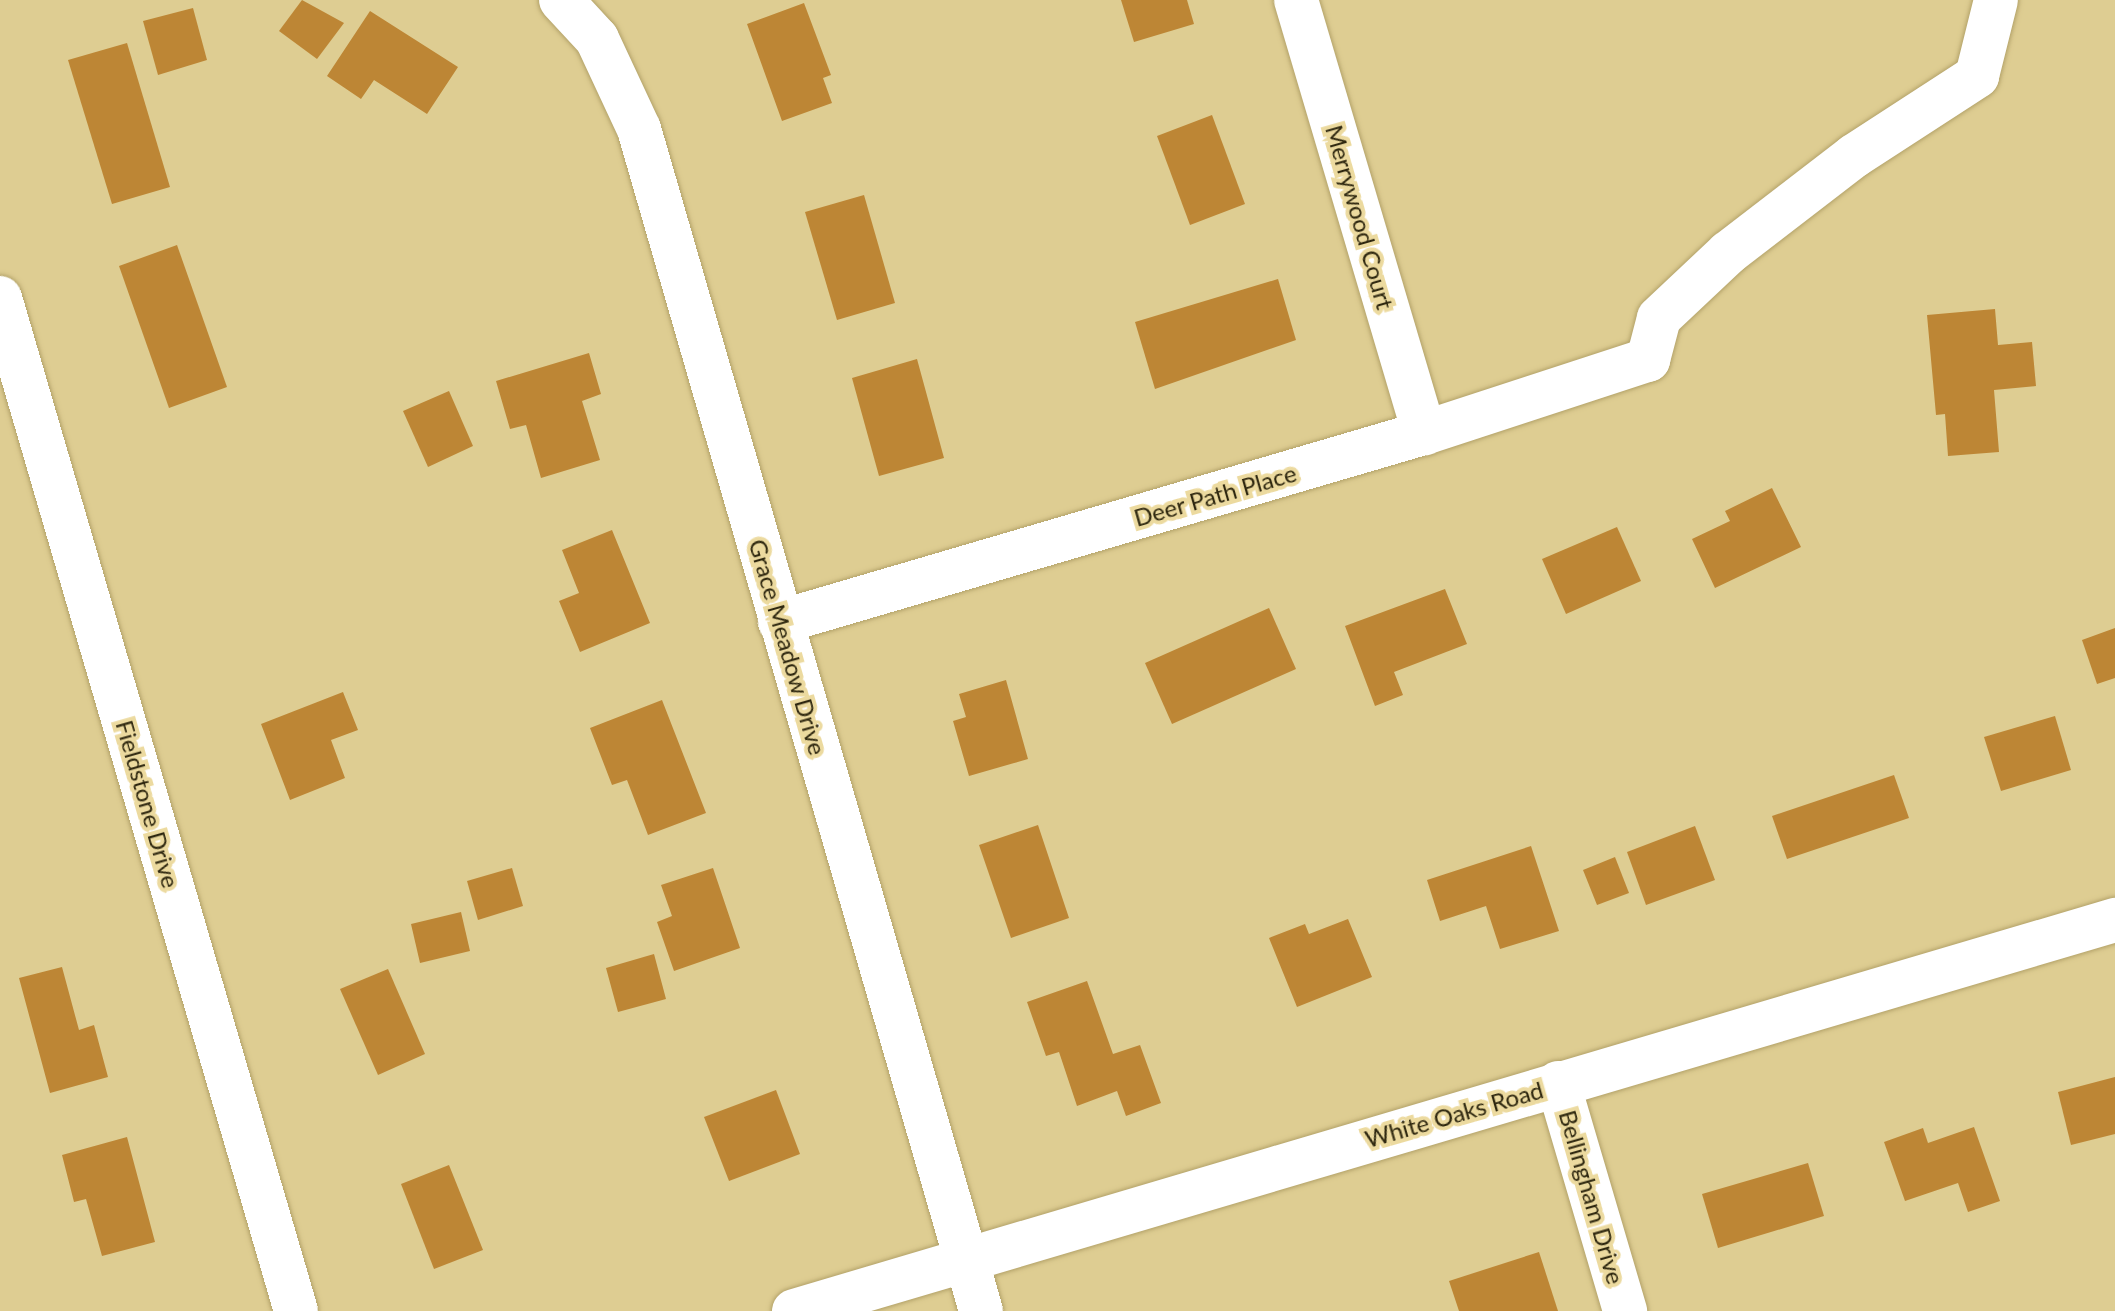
<!DOCTYPE html>
<html>
<head>
<meta charset="utf-8">
<style>
	body { margin:0 }
	#map { position:relative; width:2115px; height:1311px; overflow:hidden; background:#decd92; font-family:Lato,sans-serif }
	div>[style] { position:absolute }
	.building>* { inset:0; background:#bd8635 }
	.roads { filter:drop-shadow(0 0 2px #b3a269) drop-shadow(0 0 2px #b3a269) }
	.minor>* { height:44px; margin:-22px; padding:0 22px; transform-origin:22px; border-radius:22px; background:#fff }
	span { translate:-50% -50%; white-space:nowrap; text-align:center; line-height:1.15; -webkit-text-stroke:8px #ecda9f; paint-order:stroke }
	.street-label { font-size:24px; color:#2e270f }
</style>
</head>
<body>
<div id="map">
	<div class="building">
		<i style="clip-path:polygon(302px 0,344px 23px,317px 59px,279px 31px)"></i>
		<i style="clip-path:polygon(1121px 0,1187px 0,1194px 24px,1134px 42px)"></i>
		<i style="clip-path:polygon(804px 3px,831px 75px,823px 78px,832px 103px,782px 121px,747px 24px)"></i>
		<i style="clip-path:polygon(193px 8px,207px 60px,158px 75px,143px 21px)"></i>
		<i style="clip-path:polygon(370px 11px,458px 67px,427px 114px,374px 80px,361px 99px,327px 76px)"></i>
		<i style="clip-path:polygon(127px 43px,170px 187px,112px 204px,68px 60px)"></i>
		<i style="clip-path:polygon(1212px 115px,1245px 204px,1190px 225px,1157px 136px)"></i>
		<i style="clip-path:polygon(864px 195px,895px 303px,837px 320px,805px 212px)"></i>
		<i style="clip-path:polygon(177px 245px,227px 387px,169px 408px,119px 266px)"></i>
		<i style="clip-path:polygon(1278px 279px,1296px 340px,1155px 389px,1135px 322px)"></i>
		<i style="clip-path:polygon(1995px 309px,1998px 345px,2032px 342px,2036px 386px,1994px 390px,1999px 452px,1948px 456px,1945px 414px,1936px 415px,1927px 315px)"></i>
		<i style="clip-path:polygon(589px 353px,601px 394px,582px 401px,600px 460px,541px 478px,526px 425px,510px 429px,496px 381px)"></i>
		<i style="clip-path:polygon(917px 359px,944px 458px,879px 476px,852px 378px)"></i>
		<i style="clip-path:polygon(449px 391px,473px 446px,428px 467px,403px 411px)"></i>
		<i style="clip-path:polygon(1772px 488px,1801px 547px,1715px 588px,1692px 539px,1730px 521px,1725px 511px)"></i>
		<i style="clip-path:polygon(1617px 527px,1641px 581px,1566px 614px,1542px 559px)"></i>
		<i style="clip-path:polygon(612px 530px,650px 623px,580px 652px,559px 601px,579px 593px,562px 550px)"></i>
		<i style="clip-path:polygon(1445px 589px,1467px 644px,1394px 672px,1403px 695px,1375px 706px,1345px 626px)"></i>
		<i style="clip-path:polygon(1269px 608px,1296px 669px,1172px 724px,1145px 663px)"></i>
		<i style="clip-path:polygon(2115px 628px,2115px 678px,2097px 684px,2082px 640px)"></i>
		<i style="clip-path:polygon(1006px 680px,1028px 759px,969px 776px,953px 721px,966px 717px,959px 694px)"></i>
		<i style="clip-path:polygon(343px 692px,358px 730px,331px 740px,345px 778px,290px 800px,261px 724px)"></i>
		<i style="clip-path:polygon(662px 700px,706px 813px,648px 835px,627px 780px,612px 785px,590px 728px)"></i>
		<i style="clip-path:polygon(2055px 716px,2071px 770px,2001px 791px,1984px 737px)"></i>
		<i style="clip-path:polygon(1894px 775px,1909px 818px,1787px 859px,1772px 816px)"></i>
		<i style="clip-path:polygon(1038px 825px,1069px 918px,1011px 938px,979px 845px)"></i>
		<i style="clip-path:polygon(1695px 826px,1715px 880px,1646px 905px,1627px 852px)"></i>
		<i style="clip-path:polygon(1531px 846px,1559px 931px,1500px 949px,1486px 906px,1440px 921px,1427px 880px)"></i>
		<i style="clip-path:polygon(1615px 857px,1629px 893px,1597px 905px,1583px 870px)"></i>
		<i style="clip-path:polygon(512px 868px,523px 906px,478px 920px,467px 881px)"></i>
		<i style="clip-path:polygon(713px 868px,740px 948px,674px 971px,657px 922px,672px 916px,661px 885px)"></i>
		<i style="clip-path:polygon(461px 912px,470px 951px,420px 963px,411px 924px)"></i>
		<i style="clip-path:polygon(1348px 919px,1372px 977px,1297px 1007px,1269px 938px,1305px 924px,1309px 934px)"></i>
		<i style="clip-path:polygon(654px 954px,666px 999px,618px 1012px,606px 968px)"></i>
		<i style="clip-path:polygon(62px 967px,79px 1030px,94px 1025px,108px 1077px,50px 1093px,19px 978px)"></i>
		<i style="clip-path:polygon(388px 969px,425px 1054px,378px 1075px,340px 989px)"></i>
		<i style="clip-path:polygon(1087px 981px,1113px 1054px,1140px 1045px,1161px 1103px,1126px 1116px,1117px 1091px,1077px 1106px,1059px 1052px,1046px 1056px,1027px 1002px)"></i>
		<i style="clip-path:polygon(2115px 1077px,2115px 1134px,2071px 1145px,2058px 1092px)"></i>
		<i style="clip-path:polygon(776px 1090px,800px 1154px,729px 1181px,704px 1117px)"></i>
		<i style="clip-path:polygon(1974px 1127px,2000px 1201px,1968px 1212px,1958px 1183px,1905px 1201px,1884px 1142px,1923px 1128px,1928px 1143px)"></i>
		<i style="clip-path:polygon(127px 1137px,155px 1242px,102px 1256px,86px 1199px,74px 1202px,62px 1155px)"></i>
		<i style="clip-path:polygon(1808px 1163px,1824px 1216px,1718px 1248px,1702px 1194px)"></i>
		<i style="clip-path:polygon(449px 1165px,483px 1250px,434px 1269px,401px 1184px)"></i>
		<i style="clip-path:polygon(1539px 1252px,1558px 1311px,1459px 1311px,1449px 1281px)"></i>
	</div>
	<div class="roads">
		<div class="minor">
			<i style="left:561px;top:0;width:53px;rotate:47.3deg"></i>
			<i style="left:597px;top:39px;width:99px;rotate:65deg"></i>
			<i style="left:639px;top:129px;width:1230px;rotate:73.86deg"></i>
			<i style="left:1296px;top:0;width:452px;rotate:73.5deg"></i>
			<i style="left:0;top:298px;width:1055px;rotate:73.71deg"></i>
			<i style="left:780px;top:622px;width:671px;rotate:-16.36deg"></i>
			<i style="left:1424px;top:433px;width:236px;rotate:-18.1deg"></i>
			<i style="left:1648px;top:360px;width:43px;rotate:-75.3deg"></i>
			<i style="left:1659px;top:318px;width:95px;rotate:-43.3deg"></i>
			<i style="left:1728px;top:253px;width:159px;rotate:-37.6deg"></i>
			<i style="left:1854px;top:156px;width:147px;rotate:-33deg"></i>
			<i style="left:1977px;top:76px;width:78px;rotate:-76deg"></i>
			<i style="left:1558px;top:1083px;width:238px;rotate:73.6deg"></i>
			<i style="left:794px;top:1311px;width:1378px;rotate:-16.49deg"></i>
		</div>
	</div>
	<div class="street-label">
		<span style="left:1360px;top:217px;rotate:74deg">Merrywood Court</span>
		<span style="left:1215px;top:495px;rotate:-16deg">Deer Path Place</span>
		<span style="left:788px;top:647px;rotate:74deg">Grace Meadow Drive</span>
		<span style="left:148px;top:804px;rotate:74deg">Fieldstone Drive</span>
		<span style="left:1454px;top:1114px;rotate:-16deg">White Oaks Road</span>
		<span style="left:1592px;top:1197px;rotate:74deg">Bellingham Drive</span>
	</div>
</div>
</body>
</html>
